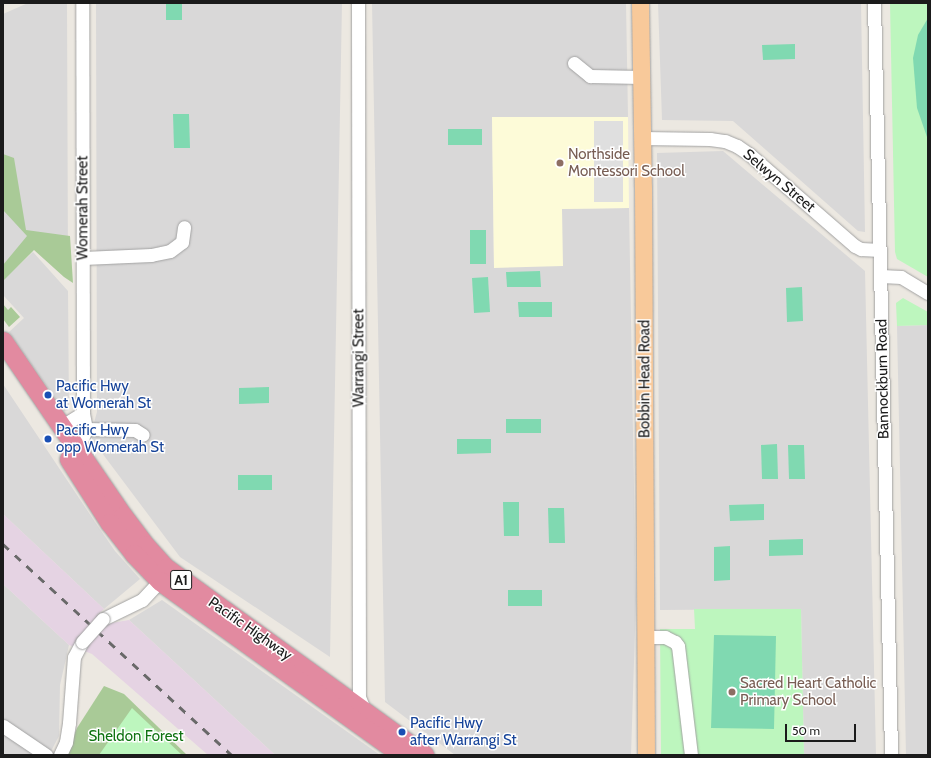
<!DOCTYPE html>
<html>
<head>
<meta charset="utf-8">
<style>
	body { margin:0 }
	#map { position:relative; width:931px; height:758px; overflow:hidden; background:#ece8e1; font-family:Cabin,sans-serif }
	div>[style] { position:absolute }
	.residential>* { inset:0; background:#d9d8d8 }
	.industrial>* { inset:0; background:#e5d3e3 }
	.education>* { inset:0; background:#fdfbd8 }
	.forest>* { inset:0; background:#a9ca97 }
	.park>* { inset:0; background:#bdf6be }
	.pitch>* { inset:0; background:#80d9b1 }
	.parking>* { inset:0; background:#dfdfdf }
	.roads { filter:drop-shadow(0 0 1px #a2a2a2) drop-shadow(0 0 1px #a2a2a2) }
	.minor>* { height:13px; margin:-6.5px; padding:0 6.5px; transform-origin:6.5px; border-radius:6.5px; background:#fff }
	.major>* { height:17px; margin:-8.5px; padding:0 8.5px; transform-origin:8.5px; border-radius:8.5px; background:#f8c99a }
	.highway>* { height:19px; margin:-9.5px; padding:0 9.5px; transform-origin:9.5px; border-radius:9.5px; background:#e28aa0 }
	.rail>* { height:3px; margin-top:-1.5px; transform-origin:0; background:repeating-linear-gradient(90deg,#696969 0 8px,transparent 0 16px) }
	.bridges { filter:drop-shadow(0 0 1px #a2a2a2) drop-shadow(0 0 1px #a2a2a2) }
	.minor-bridge>* { height:13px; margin:-6.5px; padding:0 6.5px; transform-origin:6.5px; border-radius:6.5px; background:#fff }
	.dots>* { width:11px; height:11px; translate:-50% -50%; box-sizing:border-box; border:2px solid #fff; border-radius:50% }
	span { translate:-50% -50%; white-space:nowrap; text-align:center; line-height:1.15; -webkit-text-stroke:3px #fff; paint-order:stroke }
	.shield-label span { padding:1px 3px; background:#fff; border:1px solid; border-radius:3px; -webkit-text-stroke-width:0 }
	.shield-label { font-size:14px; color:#1b1b1b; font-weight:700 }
	.education-label { font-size:15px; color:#785e54 }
	.left { translate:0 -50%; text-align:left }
	.street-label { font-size:15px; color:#1b1b1b }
	.transit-label { font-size:15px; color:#164399 }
	.park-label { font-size:15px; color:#0f7311 }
	.frame { position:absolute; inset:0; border:4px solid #1b1b1b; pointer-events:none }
	.scale { position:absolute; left:785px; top:724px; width:71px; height:18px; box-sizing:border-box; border:2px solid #1b1b1b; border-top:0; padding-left:5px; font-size:12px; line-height:14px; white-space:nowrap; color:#1b1b1b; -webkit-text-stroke:3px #fff; paint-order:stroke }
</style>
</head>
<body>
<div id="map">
	<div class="residential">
		<i style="clip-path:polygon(28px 3px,67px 3px,68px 265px,39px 234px,3px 270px,3px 14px)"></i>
		<i style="clip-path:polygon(96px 3px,342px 3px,330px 657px,180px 557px,90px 437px,97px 412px)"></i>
		<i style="clip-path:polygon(372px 3px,626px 3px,628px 117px,492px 118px,494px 268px,562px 209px,629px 208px,636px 600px,631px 755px,455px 755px,385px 702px)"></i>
		<i style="clip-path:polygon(658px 3px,861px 3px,865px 232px,858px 231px,733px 121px,662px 120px)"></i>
		<i style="clip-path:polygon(723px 151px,865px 271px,876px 755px,804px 755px,801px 609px,660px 610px,657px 153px)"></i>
		<i style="clip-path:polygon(33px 252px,68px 291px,69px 410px,64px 411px,9px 332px,24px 318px,3px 295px,3px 280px)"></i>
		<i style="clip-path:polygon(928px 325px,928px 755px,906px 755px,897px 326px)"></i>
		<i style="clip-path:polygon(3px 384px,95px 522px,115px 551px,140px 579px,104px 609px,3px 514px)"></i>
		<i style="clip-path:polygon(3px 584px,69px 645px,60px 685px,59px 736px,49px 755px,3px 755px)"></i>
		<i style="clip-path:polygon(162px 600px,380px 755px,275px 755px,129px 620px)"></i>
	</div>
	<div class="industrial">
		<i style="clip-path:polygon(3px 514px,104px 609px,97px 615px,106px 624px,129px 620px,275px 755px,208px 755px,92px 654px,69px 645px,3px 584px)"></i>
	</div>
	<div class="education">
		<i style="clip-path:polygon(492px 117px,628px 117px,629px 208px,562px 209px,563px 266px,494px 268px)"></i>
	</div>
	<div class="forest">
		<i style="clip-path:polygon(3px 154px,14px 158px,26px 230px,70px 236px,73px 283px,64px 277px,34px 250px,3px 281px,3px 265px,27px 236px,3px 210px)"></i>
		<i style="clip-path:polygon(3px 304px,8px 310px,11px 307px,20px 317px,9px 327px,3px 319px)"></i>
		<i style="clip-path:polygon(104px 686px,124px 694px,187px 755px,65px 755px,77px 728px)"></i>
	</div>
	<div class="park">
		<i style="clip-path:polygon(890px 3px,928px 3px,928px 277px,897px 259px,895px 252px)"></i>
		<i style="clip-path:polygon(903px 298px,928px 312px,928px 325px,897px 326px,896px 303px)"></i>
		<i style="clip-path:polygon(694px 609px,801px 609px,804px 755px,661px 755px,660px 629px,695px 629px)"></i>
		<i style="clip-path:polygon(132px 708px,182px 755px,99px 755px)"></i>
	</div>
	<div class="pitch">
		<i style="clip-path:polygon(166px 3px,182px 3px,182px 20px,166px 20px)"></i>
		<i style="clip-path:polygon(928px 18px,928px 140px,917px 108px,913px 58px,918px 35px)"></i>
		<i style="clip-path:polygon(795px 44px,795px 59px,763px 60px,762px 45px)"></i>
		<i style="clip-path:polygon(173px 114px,189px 114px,190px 148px,174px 148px)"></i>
		<i style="clip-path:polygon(448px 129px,482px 129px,482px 145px,448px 145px)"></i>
		<i style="clip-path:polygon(486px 230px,486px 264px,470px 264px,470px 230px)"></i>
		<i style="clip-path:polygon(540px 271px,541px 287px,507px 287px,506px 272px)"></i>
		<i style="clip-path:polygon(488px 277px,490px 312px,474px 313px,472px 278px)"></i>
		<i style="clip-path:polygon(802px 287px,803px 321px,787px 322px,786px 288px)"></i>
		<i style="clip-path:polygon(518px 302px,552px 302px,552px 317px,519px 317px)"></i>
		<i style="clip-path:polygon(269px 387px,269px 403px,239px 404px,239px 388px)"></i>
		<i style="clip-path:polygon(506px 419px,541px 419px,541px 433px,506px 433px)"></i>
		<i style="clip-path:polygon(457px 439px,491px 439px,491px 453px,457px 454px)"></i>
		<i style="clip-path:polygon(777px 444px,778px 479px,762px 479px,761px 445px)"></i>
		<i style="clip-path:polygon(788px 445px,804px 445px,805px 479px,789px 479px)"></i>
		<i style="clip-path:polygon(238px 475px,272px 475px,272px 490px,238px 490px)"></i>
		<i style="clip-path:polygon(503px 502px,519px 502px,519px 536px,504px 536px)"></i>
		<i style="clip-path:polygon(764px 504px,764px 520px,730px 521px,729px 505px)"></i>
		<i style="clip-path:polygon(548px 508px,564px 508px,565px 543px,549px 543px)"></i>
		<i style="clip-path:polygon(803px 539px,803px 555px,769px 556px,769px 540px)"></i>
		<i style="clip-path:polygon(730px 546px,730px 580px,714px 581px,714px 547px)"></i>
		<i style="clip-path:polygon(508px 590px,542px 590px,542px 606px,508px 606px)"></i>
		<i style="clip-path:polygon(714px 635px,776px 636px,774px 729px,711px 728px)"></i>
	</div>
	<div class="parking">
		<i style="clip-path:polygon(594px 121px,623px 121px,623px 202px,594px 202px)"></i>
	</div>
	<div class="roads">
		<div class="minor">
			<i style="left:358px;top:3px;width:694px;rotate:89.92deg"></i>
			<i style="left:359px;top:697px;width:16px;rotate:68deg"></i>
			<i style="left:874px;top:3px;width:752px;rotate:88.7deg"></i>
			<i style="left:574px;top:63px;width:21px;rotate:39deg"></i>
			<i style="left:590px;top:76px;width:51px;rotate:1.1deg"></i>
			<i style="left:642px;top:138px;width:68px;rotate:0.8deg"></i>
			<i style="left:710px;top:139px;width:15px;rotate:8deg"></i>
			<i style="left:725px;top:141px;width:13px;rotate:23deg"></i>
			<i style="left:737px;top:146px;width:14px;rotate:34deg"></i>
			<i style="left:749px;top:154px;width:140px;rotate:41deg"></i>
			<i style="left:855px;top:246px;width:7px;rotate:27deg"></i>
			<i style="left:861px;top:249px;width:19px;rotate:3deg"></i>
			<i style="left:83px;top:258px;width:68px;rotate:-2.5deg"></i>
			<i style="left:151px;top:255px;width:19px;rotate:-12deg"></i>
			<i style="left:170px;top:251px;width:15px;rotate:-37deg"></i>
			<i style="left:182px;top:242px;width:15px;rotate:-82deg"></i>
			<i style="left:881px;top:276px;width:20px;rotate:3deg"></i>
			<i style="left:901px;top:277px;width:31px;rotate:31deg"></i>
			<i style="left:62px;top:426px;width:25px;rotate:-32deg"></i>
			<i style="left:86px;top:429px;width:49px;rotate:1.2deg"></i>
			<i style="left:135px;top:430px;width:9px;rotate:32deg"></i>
			<i style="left:76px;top:446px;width:7px;rotate:-45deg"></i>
			<i style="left:81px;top:441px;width:13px;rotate:-67deg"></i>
			<i style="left:86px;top:429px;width:16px;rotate:-101deg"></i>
			<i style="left:83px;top:413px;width:410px;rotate:-90.1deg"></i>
			<i style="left:103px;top:619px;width:43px;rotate:-26deg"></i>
			<i style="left:142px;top:600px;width:26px;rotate:-47deg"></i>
			<i style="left:646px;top:637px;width:19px"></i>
			<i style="left:665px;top:637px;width:11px;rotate:27deg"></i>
			<i style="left:675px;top:642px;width:5px;rotate:53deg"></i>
			<i style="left:678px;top:646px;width:110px;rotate:83.2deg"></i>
			<i style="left:3px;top:726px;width:52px;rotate:34deg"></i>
			<i style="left:60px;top:755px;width:14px;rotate:-65deg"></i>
			<i style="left:66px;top:742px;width:19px;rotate:-81deg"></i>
			<i style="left:69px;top:723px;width:66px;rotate:-85.7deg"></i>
			<i style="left:74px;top:657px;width:17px;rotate:-62deg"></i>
		</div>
		<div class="major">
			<i style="left:640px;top:3px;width:184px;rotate:89.1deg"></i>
			<i style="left:643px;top:187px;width:568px;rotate:89.7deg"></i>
		</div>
		<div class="highway">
			<i style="left:3px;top:341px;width:212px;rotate:55.6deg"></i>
			<i style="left:123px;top:516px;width:36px;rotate:53deg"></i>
			<i style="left:145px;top:545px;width:31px;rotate:48deg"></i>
			<i style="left:166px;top:568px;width:319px;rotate:35.9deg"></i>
			<i style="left:69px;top:459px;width:76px;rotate:57.4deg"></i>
			<i style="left:110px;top:523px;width:39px;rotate:52deg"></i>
			<i style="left:134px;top:554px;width:37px;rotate:46deg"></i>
			<i style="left:160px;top:581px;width:298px;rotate:35.7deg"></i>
		</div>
	</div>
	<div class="rail">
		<i style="left:3px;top:544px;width:311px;rotate:42.7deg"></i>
	</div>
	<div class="bridges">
		<div class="minor-bridge">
			<i style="left:82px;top:642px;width:31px;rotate:-48deg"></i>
		</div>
	</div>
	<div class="dots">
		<i style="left:560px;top:163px;background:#8d6e63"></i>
		<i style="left:48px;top:395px;background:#1a4fb4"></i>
		<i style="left:48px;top:439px;background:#1a4fb4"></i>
		<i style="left:732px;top:692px;background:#8d6e63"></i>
		<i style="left:402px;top:732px;background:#1a4fb4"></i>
	</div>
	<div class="shield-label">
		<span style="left:181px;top:580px">A1</span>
	</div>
	<div class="education-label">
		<span class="left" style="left:568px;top:163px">Northside<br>Montessori School</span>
		<span class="left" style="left:740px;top:692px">Sacred Heart Catholic<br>Primary School</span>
	</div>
	<div class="street-label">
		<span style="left:779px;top:181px;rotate:40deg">Selwyn Street</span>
		<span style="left:83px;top:208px;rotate:-90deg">Womerah Street</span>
		<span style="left:359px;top:358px;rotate:-90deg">Warrangi Street</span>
		<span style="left:645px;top:379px;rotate:-90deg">Bobbin Head Road</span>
		<span style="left:883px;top:379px;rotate:-91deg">Bannockburn Road</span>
		<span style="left:250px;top:629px;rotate:35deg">Pacific Highway</span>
	</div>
	<div class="transit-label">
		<span class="left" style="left:56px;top:395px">Pacific Hwy<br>at Womerah St</span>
		<span class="left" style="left:56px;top:439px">Pacific Hwy<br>opp Womerah St</span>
		<span class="left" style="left:410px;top:732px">Pacific Hwy<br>after Warrangi St</span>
	</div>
	<div class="park-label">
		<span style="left:136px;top:737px">Sheldon Forest</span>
	</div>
	<div class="frame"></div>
	<div class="scale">50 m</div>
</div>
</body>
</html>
